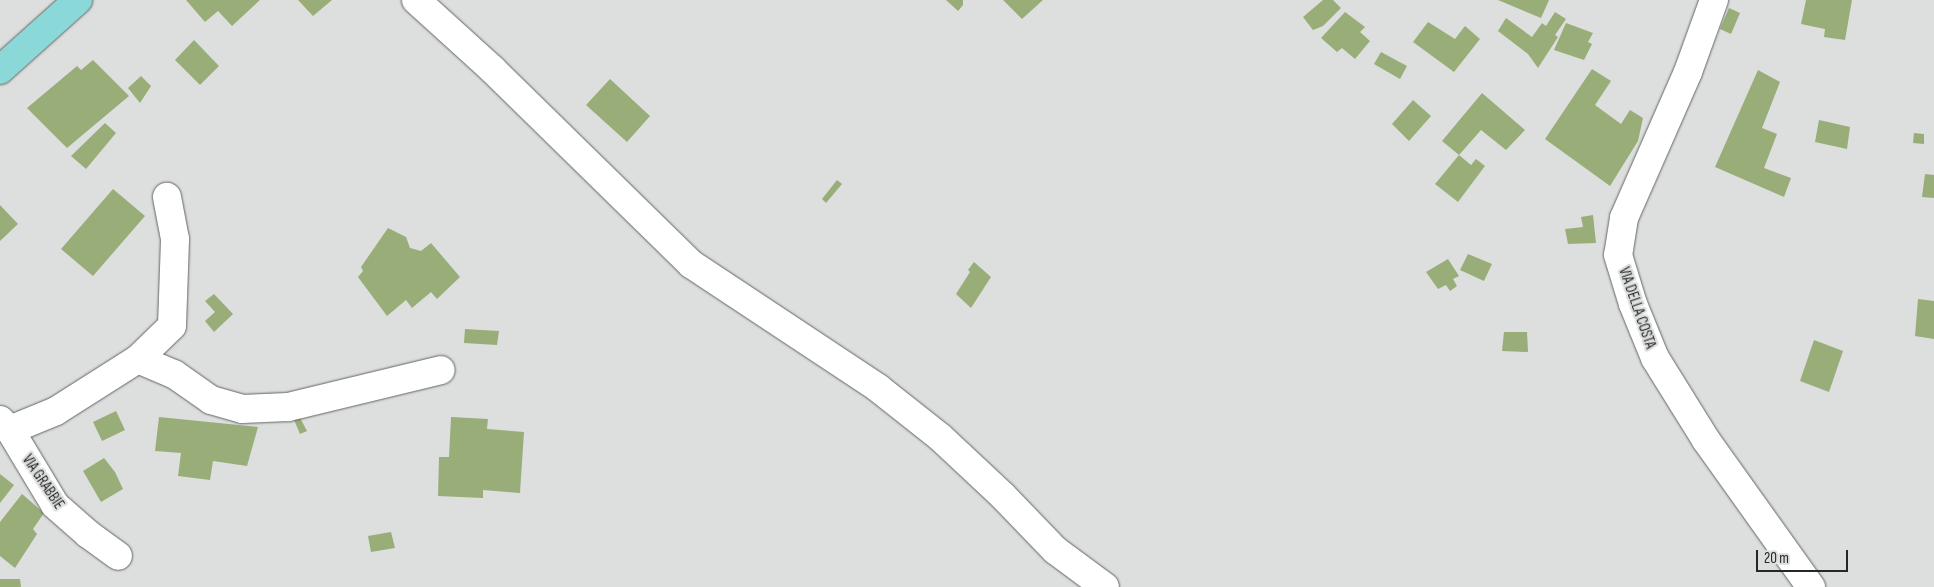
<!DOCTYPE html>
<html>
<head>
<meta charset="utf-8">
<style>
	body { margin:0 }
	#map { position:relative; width:1934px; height:587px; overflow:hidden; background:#dcdfdd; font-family:"Sofia Sans Condensed",sans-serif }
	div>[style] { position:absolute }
	.building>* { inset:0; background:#99ad78 }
	.roads { filter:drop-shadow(0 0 1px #636564) drop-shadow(0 0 1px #636564) }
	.minor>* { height:28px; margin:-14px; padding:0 14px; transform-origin:14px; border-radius:14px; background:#fff }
	.major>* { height:28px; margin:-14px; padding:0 14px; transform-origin:14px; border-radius:14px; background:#8ad8d7 }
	span { translate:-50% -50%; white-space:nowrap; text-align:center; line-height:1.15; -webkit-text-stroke:4.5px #dcdfdd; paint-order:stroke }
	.street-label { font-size:15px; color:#262727 }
	.scale { position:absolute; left:1756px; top:550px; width:92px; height:22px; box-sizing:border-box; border:2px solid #262727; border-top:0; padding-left:6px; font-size:15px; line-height:18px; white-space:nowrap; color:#262727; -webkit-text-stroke:4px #dcdfdd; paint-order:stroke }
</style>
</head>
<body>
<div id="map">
	<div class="building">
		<i style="clip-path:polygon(186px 0,260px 0,232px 26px,218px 11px,205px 22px)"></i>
		<i style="clip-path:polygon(298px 0,332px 0,313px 16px)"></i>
		<i style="clip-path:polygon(946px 0,963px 0,963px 5px,958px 11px)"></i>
		<i style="clip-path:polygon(1003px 0,1043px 0,1022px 19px)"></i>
		<i style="clip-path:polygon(1323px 0,1333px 0,1341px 8px,1323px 26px,1313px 30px,1303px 17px)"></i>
		<i style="clip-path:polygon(1498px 0,1549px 0,1541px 18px)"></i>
		<i style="clip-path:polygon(1806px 0,1852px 0,1845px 40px,1824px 37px,1825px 29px,1801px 24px)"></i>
		<i style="clip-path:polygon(1729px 8px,1740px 13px,1731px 34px,1720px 29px)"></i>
		<i style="clip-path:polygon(1345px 12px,1365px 27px,1360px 32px,1370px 41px,1355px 59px,1342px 48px,1337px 52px,1321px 38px)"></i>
		<i style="clip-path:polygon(1555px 12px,1566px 19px,1555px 35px,1558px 37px,1538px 68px,1528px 54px,1498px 31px,1506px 18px,1532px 37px,1542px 23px,1546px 26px)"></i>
		<i style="clip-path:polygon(1428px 22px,1455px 39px,1465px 26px,1480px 39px,1454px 72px,1413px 42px)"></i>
		<i style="clip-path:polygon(1566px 23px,1593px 33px,1588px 42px,1592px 44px,1584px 60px,1554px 50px)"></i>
		<i style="clip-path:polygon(194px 40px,219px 66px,200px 85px,175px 60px)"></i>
		<i style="clip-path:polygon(1381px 52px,1407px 66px,1400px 79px,1374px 64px)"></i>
		<i style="clip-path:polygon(93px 60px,129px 96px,67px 148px,27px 108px,77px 66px,81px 70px)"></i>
		<i style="clip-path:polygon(1592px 69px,1611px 81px,1595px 105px,1621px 124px,1630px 110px,1643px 118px,1638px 141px,1610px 186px,1545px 139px)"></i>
		<i style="clip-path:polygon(1758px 70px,1780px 82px,1762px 128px,1777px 134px,1764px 168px,1791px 178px,1784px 197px,1715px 167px)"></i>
		<i style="clip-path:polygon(141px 76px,151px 86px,140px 103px,128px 88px)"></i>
		<i style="clip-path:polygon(610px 79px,650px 116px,627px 142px,586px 105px)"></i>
		<i style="clip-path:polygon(1482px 93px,1525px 130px,1506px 150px,1481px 130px,1459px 155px,1442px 141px)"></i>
		<i style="clip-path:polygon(1413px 100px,1431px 116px,1409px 141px,1392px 124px)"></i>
		<i style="clip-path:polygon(1819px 120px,1850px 127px,1847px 149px,1815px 142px)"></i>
		<i style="clip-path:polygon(105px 123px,116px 133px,86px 169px,71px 156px)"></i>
		<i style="clip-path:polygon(1914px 133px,1924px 134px,1924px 144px,1913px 143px)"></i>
		<i style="clip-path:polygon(1459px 155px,1471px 165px,1476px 159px,1485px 166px,1458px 202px,1435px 184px)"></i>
		<i style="clip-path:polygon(1925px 174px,1934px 175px,1934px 198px,1922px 197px)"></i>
		<i style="clip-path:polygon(837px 180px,842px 184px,826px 203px,822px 199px)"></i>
		<i style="clip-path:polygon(113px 189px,145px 216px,93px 276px,61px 249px)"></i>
		<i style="clip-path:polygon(0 205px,18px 224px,0 241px)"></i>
		<i style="clip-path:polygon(1593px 215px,1596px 243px,1568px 244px,1565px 229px,1583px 227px,1581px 217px)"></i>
		<i style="clip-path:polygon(388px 228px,406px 237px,410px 248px,421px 251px,431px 243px,460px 277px,437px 299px,431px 292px,412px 308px,406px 300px,387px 316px,358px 277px,363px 271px,361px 267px)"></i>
		<i style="clip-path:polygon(1468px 254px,1492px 264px,1484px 281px,1460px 270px)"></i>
		<i style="clip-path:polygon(1448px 259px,1459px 276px,1453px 279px,1457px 286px,1450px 291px,1446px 285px,1438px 289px,1426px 272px)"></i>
		<i style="clip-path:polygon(974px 262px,991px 277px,971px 308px,956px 294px,970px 272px,968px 270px)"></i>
		<i style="clip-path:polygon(214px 294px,233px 314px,214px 332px,205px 321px,215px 312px,205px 301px)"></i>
		<i style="clip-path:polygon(1918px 299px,1934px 301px,1934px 339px,1915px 336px)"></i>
		<i style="clip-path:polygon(465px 329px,499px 331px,497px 345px,464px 343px)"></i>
		<i style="clip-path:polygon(1504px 332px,1527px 332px,1528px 352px,1502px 351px)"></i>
		<i style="clip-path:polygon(1814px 340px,1843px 351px,1829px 392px,1800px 381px)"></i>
		<i style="clip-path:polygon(116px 411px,125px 430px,102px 441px,93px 422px)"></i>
		<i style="clip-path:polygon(297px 412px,307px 431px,300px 434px,292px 415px)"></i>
		<i style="clip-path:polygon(159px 417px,258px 427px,247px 466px,213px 461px,210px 480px,178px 476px,181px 453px,155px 451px)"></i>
		<i style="clip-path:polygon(451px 417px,488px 419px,487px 429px,524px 432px,520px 493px,483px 490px,483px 498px,438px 496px,439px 457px,449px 457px)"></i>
		<i style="clip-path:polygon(104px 458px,115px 472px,123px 489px,101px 502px,83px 471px)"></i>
		<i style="clip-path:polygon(0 474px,14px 485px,0 503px)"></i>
		<i style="clip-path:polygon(22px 494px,44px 513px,33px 529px,37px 534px,15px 568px,0 556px,0 522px)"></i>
		<i style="clip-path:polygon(391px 532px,395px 548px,371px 552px,368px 536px)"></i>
		<i style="clip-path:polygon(0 579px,20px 579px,21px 587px,0 587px)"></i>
	</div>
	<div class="roads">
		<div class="minor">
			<i style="left:416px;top:0;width:103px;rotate:42.2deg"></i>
			<i style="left:492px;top:69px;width:279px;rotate:44.4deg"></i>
			<i style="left:691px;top:264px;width:224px;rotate:33.5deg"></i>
			<i style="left:878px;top:388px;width:79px;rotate:38.3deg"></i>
			<i style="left:940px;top:437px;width:86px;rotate:43.1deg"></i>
			<i style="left:1003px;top:496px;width:75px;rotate:46.1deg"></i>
			<i style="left:1055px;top:550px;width:62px;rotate:36.5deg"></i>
			<i style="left:1714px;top:0;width:77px;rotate:109.9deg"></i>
			<i style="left:1688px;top:72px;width:159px;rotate:113.7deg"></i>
			<i style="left:1624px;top:218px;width:37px;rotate:99deg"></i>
			<i style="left:1618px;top:255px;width:51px;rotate:73deg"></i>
			<i style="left:1633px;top:304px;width:58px;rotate:67.8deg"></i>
			<i style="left:1655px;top:358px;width:97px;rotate:58.1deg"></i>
			<i style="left:1706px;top:440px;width:181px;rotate:54.5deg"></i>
			<i style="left:138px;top:359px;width:47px;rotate:-44.1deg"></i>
			<i style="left:172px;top:326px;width:87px;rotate:-88deg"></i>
			<i style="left:175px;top:239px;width:43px;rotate:-100.8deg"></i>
			<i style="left:0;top:420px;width:14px;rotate:45deg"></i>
			<i style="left:10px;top:430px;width:87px;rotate:59deg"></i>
			<i style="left:55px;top:505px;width:44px;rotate:41.3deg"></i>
			<i style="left:88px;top:534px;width:37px;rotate:36deg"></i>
			<i style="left:10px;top:430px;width:50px;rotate:-22.4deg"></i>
			<i style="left:56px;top:411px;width:97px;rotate:-32.4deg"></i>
			<i style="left:138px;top:359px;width:39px;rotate:23deg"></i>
			<i style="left:174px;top:374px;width:45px;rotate:35.1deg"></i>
			<i style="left:211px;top:400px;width:32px;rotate:16deg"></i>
			<i style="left:242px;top:409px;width:46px;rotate:-2.5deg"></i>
			<i style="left:288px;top:407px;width:157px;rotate:-13.6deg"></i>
		</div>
		<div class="major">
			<i style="left:0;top:70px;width:105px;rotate:-41.9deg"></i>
		</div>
	</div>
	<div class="street-label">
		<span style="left:1637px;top:308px;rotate:71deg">VIA DELLA COSTA</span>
		<span style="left:43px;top:482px;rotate:56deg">VIA GRABBIE</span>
	</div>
	<div class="scale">20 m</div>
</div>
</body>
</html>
